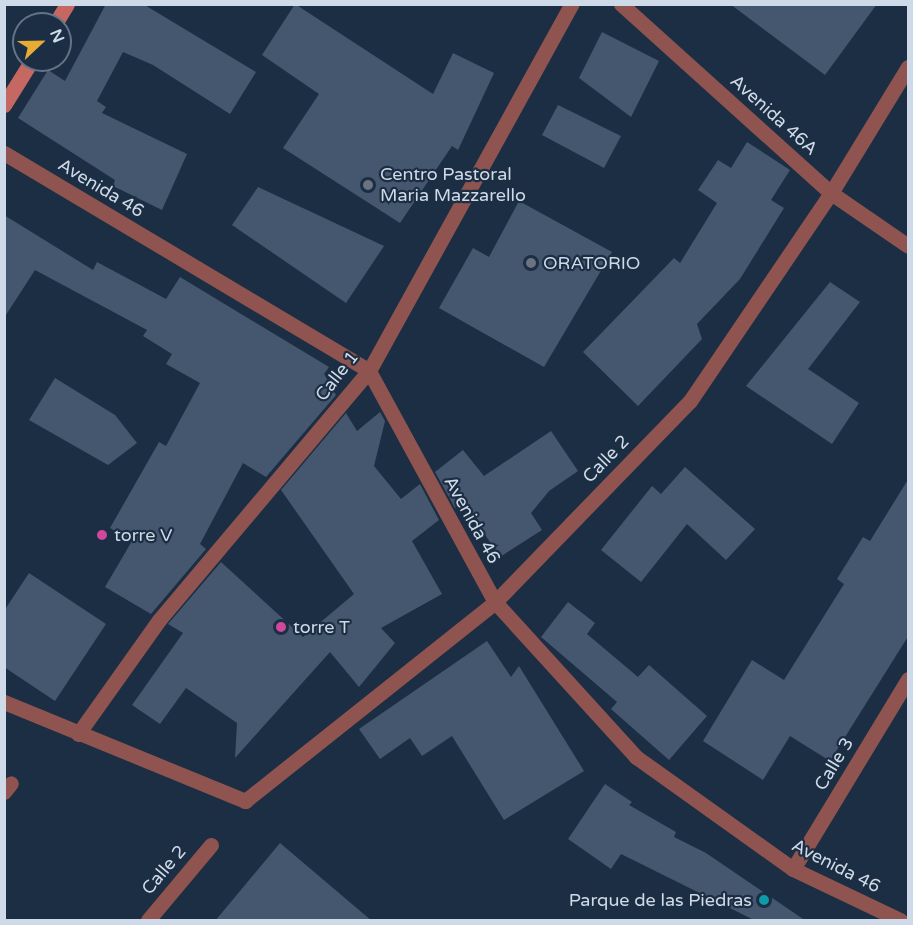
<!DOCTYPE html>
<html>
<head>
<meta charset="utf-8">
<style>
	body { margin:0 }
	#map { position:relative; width:913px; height:925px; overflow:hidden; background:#1c2e43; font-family:"Varela Round",sans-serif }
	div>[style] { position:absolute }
	.building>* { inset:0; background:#44576f }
	.street>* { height:15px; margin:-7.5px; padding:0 7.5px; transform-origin:7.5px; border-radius:7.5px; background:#8f5450 }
	.secondary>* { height:15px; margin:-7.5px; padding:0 7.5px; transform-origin:7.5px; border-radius:7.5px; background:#c56862 }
	.dots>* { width:16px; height:16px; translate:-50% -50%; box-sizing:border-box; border:3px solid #1c2e43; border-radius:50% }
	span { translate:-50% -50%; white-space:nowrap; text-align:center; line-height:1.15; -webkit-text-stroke:4.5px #1c2e43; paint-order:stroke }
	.street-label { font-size:18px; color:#cfdae8 }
	.poi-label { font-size:18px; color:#cfdae8 }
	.left { translate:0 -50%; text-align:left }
	.right { translate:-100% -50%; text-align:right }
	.frame { position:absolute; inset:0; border:6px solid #cfdae8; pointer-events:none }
	.north { position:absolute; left:12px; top:12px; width:60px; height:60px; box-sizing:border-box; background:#1c2e43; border:2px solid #647385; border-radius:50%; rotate:68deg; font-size:16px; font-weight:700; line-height:24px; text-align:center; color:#cfdae8 }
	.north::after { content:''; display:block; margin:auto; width:21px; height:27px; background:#e7ac36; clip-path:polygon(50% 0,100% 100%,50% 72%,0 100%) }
</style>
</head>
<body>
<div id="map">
	<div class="building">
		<i style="clip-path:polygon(106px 4px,143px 4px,256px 72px,230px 114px,153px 65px,123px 52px,97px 101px,106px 107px,102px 113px,187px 154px,162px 210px,113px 186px,115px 180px,18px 118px,48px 70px,65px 81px)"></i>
		<i style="clip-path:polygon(295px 4px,433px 94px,453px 53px,494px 73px,458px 150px,452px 146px,400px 223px,283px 148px,319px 94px,262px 55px)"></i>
		<i style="clip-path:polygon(730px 4px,877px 4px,825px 75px)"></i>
		<i style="clip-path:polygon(602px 32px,659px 61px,631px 117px,579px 78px)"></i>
		<i style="clip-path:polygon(558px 105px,621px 136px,604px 168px,542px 135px)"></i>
		<i style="clip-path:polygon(747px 142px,790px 170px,771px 200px,784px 208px,740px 279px,697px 324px,702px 339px,638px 406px,583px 352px,674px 258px,680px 263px,717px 203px,698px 190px,718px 160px,731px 168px)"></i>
		<i style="clip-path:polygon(258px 187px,384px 246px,346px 303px,232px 225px)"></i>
		<i style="clip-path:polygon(519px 201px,612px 252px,544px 367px,439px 308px,473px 248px,489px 257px)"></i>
		<i style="clip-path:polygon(4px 215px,93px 270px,97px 262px,166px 299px,180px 277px,329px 367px,324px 374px,336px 395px,266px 477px,243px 463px,200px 544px,206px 549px,151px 614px,105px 587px,132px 541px,110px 528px,159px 442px,166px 446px,200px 383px,166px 364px,172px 354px,143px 336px,147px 330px,35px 270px,4px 318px)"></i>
		<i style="clip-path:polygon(830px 282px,860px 302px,808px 369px,859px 403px,832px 444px,746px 386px)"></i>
		<i style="clip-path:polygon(55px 378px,115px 415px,137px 443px,108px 465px,29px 420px)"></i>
		<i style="clip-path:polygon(380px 412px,385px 421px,374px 466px,401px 499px,420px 484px,439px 520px,412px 541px,442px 594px,381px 628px,395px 643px,359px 687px,330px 652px,235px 758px,237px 723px,186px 688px,160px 724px,132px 705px,183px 633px,168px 624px,221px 562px,303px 637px,354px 594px,281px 490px,346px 413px,357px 431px)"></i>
		<i style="clip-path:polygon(551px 431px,578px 471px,549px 491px,531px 513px,542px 530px,500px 557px,463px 502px,455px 508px,435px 472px,463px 450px,484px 476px)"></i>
		<i style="clip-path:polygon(685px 467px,755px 529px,726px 560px,687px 524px,641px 582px,601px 550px,652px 486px,661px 494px)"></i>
		<i style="clip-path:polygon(909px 478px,909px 635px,830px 761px,790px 736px,763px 780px,703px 741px,752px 660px,784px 680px,844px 584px,837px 579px,863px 537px,870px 541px)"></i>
		<i style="clip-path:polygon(29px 573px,106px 624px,55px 701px,4px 667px,4px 611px)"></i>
		<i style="clip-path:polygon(568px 602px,595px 623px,587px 634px,638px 677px,649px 665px,707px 716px,669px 760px,611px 709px,617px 702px,541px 637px)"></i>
		<i style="clip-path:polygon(487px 641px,511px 677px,519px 666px,584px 771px,504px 820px,452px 736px,422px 756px,410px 738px,380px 759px,359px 729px)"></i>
		<i style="clip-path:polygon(605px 784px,632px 802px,629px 805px,676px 832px,674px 837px,706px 853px,806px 921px,756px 921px,621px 854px,611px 869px,568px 839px)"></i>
		<i style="clip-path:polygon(280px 843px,372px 921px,215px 921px)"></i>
	</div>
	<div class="street">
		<i style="left:621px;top:4px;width:283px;rotate:42deg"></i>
		<i style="left:831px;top:193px;width:93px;rotate:34.5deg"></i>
		<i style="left:4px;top:153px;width:425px;rotate:30.8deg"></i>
		<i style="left:369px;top:371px;width:263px;rotate:61.4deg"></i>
		<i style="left:495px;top:602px;width:210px;rotate:47.7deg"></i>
		<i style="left:636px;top:757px;width:193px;rotate:35.5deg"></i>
		<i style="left:793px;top:869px;width:119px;rotate:25.5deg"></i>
		<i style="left:4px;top:702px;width:261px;rotate:22.3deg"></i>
		<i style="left:245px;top:801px;width:320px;rotate:-38.5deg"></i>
		<i style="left:495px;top:602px;width:280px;rotate:-45.9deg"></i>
		<i style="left:690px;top:401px;width:251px;rotate:-55.9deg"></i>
		<i style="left:831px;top:193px;width:148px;rotate:-58.6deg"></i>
		<i style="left:78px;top:734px;width:140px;rotate:-54.6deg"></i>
		<i style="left:159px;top:620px;width:326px;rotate:-49.9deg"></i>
		<i style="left:369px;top:371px;width:419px;rotate:-61.1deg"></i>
		<i style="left:4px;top:792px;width:11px;rotate:-52deg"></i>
		<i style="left:793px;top:869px;width:222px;rotate:-58.8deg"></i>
		<i style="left:148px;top:920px;width:98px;rotate:-50deg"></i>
	</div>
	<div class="secondary">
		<i style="left:55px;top:24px;width:23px;rotate:-59deg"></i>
		<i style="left:4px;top:105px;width:53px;rotate:-58.1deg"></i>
	</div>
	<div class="dots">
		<i style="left:368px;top:185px;background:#6b7280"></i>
		<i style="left:531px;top:263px;background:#6b7280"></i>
		<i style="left:102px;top:535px;background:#d1479c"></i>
		<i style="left:281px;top:627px;background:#d1479c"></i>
		<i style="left:764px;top:900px;background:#0f9aa8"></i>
	</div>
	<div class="street-label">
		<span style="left:774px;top:115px;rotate:42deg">Avenida 46A</span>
		<span style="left:101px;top:188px;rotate:31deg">Avenida 46</span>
		<span style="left:337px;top:376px;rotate:-52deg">Calle 1</span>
		<span style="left:606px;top:459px;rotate:-46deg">Calle 2</span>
		<span style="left:472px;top:520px;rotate:61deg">Avenida 46</span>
		<span style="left:834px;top:764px;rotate:-59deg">Calle 3</span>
		<span style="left:836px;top:866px;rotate:27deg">Avenida 46</span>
		<span style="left:164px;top:870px;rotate:-50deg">Calle 2</span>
	</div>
	<div class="poi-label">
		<span class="left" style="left:380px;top:185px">Centro Pastoral<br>Maria Mazzarello</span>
		<span class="left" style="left:543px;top:263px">ORATORIO</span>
		<span class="left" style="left:114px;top:535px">torre V</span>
		<span class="left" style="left:293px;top:627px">torre T</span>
		<span class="right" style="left:752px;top:900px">Parque de las Piedras</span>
	</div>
	<div class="frame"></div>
	<div class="north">N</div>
</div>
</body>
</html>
